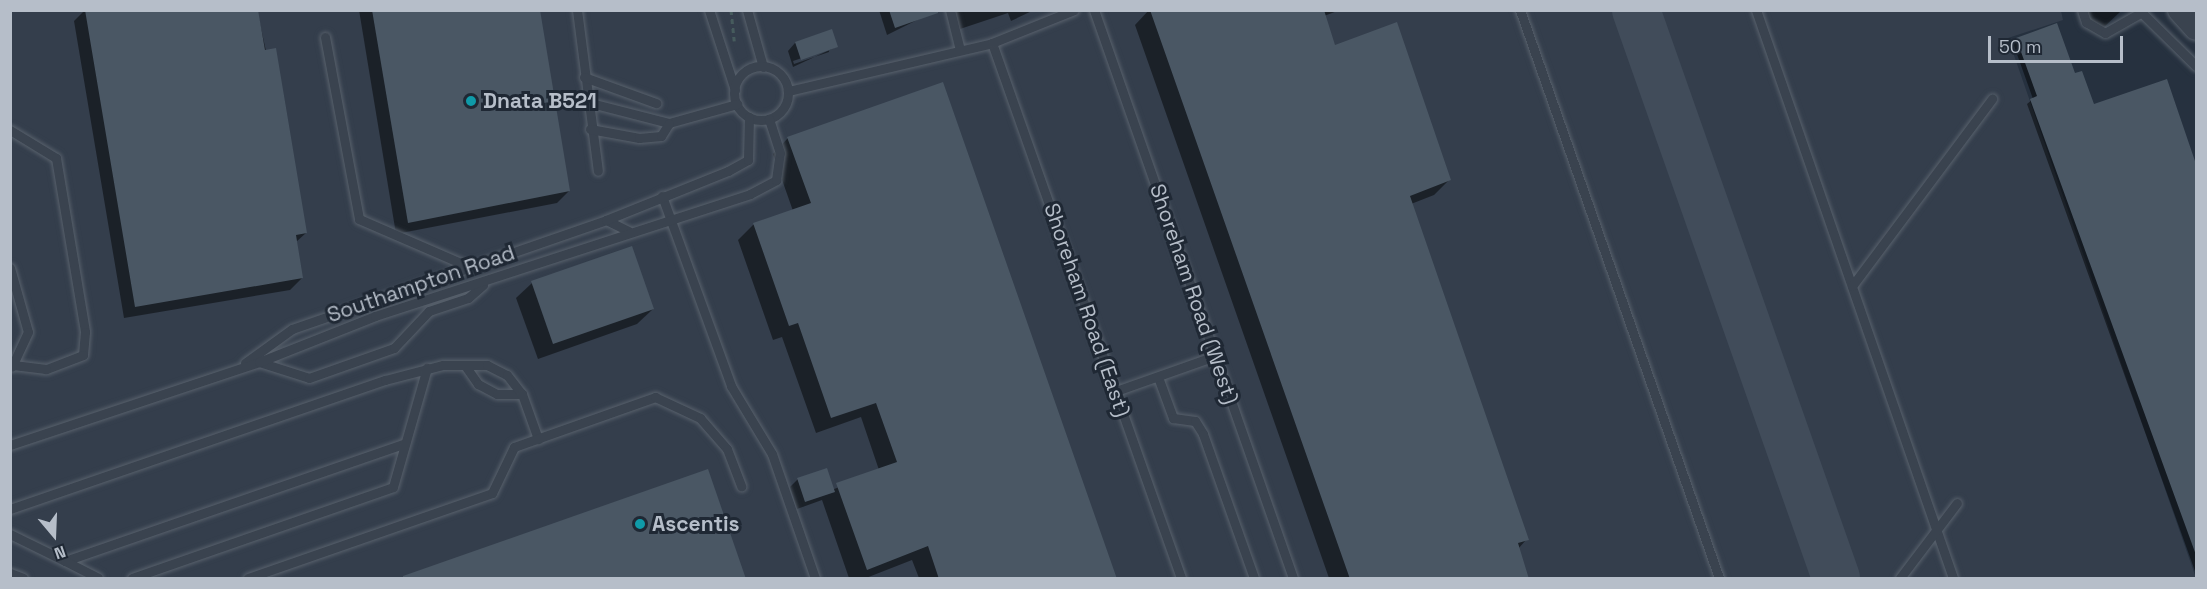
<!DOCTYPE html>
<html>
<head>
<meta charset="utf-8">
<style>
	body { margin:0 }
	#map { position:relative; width:2207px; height:589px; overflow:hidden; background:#26313f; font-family:"Space Grotesk",sans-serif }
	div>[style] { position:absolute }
	.airport>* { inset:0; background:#343e4c }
	.shadow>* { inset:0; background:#0007 }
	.taxiway>* { height:48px; margin:-24px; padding:0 24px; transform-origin:24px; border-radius:24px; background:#414c5a }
	.building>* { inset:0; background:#4a5764 }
	.path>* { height:3px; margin-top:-1.5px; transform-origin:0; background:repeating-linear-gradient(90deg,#465b5d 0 4.5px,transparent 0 9px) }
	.roads { filter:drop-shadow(0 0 2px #58616c) drop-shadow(0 0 2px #58616c) }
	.service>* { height:9px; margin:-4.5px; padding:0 4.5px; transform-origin:4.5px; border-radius:4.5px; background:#3a434f }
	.service>.ring { margin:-4.5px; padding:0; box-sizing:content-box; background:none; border:9px solid #3a434f; border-radius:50% }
	.tertiary>* { height:24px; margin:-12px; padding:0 12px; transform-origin:12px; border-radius:12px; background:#3a434f }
	.dots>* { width:16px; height:16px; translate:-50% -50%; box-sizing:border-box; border:3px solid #1f2834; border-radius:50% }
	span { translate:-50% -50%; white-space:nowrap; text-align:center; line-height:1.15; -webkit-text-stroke:6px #1f2834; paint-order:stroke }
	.poi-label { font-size:21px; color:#b6bec9; font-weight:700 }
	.left { translate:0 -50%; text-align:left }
	.street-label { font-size:21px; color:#b6bec9 }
	.frame { position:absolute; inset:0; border:12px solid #b6bec9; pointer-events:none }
	.north { position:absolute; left:24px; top:505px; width:60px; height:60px; -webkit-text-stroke:4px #1f2834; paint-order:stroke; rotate:161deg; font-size:16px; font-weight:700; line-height:24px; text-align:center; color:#b6bec9 }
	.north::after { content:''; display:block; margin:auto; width:21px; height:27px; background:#b6bec9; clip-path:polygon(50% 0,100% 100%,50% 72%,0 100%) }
	.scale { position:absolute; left:1988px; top:36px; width:135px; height:27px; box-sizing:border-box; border:3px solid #b6bec9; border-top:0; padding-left:8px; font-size:18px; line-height:21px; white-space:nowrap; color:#b6bec9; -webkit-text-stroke:4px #1f2834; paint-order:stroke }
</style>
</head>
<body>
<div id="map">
	<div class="airport">
		<i style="clip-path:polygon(10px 11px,2061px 11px,2063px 20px,2008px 38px,2196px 578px,11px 578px)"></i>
	</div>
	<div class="shadow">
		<i style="clip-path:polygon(85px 10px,257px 10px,306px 233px,296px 242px,302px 278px,290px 290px,124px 318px,74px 21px)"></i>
		<i style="clip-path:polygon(359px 10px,539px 10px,569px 191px,557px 203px,396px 234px)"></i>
		<i style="clip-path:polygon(879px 10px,923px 10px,925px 16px,887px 35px)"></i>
		<i style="clip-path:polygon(953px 10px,1034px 10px,1011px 21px,1008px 13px,960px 29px)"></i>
		<i style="clip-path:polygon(1149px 10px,1340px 10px,1324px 16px,1334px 47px,1449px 180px,1434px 195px,1411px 204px,1527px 539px,1518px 549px,1528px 578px,1329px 578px,1135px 25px)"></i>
		<i style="clip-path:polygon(2088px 10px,2117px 10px,2120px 12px,2102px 29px,2084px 17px)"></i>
		<i style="clip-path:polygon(2017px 39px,2074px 75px,2093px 106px,2166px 81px,2196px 169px,2196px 574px,2027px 104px,2033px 99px,2013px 43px)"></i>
		<i style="clip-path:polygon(evenodd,795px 43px,836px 47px,793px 67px,788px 51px,795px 43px,829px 49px,829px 52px,794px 64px,793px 61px,829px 49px)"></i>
		<i style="clip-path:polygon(788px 138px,1116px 578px,919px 578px,912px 560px,866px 578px,849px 578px,822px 500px,797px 509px,790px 487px,798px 479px,832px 490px,879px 470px,861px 417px,816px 433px,782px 337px,773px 340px,738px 240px,753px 225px,793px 211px,773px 154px)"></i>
		<i style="clip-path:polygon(532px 283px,653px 309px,637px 324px,538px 359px,516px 298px)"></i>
	</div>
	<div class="taxiway">
		<i style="left:1636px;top:10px;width:602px;rotate:70.6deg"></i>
	</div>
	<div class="building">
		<i style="clip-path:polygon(85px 10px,258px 10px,265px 50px,276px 48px,307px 233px,296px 235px,303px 278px,135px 307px)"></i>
		<i style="clip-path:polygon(372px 10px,540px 10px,570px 191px,408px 223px)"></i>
		<i style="clip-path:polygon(889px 10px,938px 10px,938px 13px,895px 28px)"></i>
		<i style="clip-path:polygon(1150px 10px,1324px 10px,1335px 45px,1397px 22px,1451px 180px,1410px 196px,1529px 540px,1518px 543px,1529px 579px,1350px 579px)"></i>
		<i style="clip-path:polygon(2057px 23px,2075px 73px,2082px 71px,2094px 104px,2167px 79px,2196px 164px,2196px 555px,2030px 99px,2037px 96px,2016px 38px)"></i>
		<i style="clip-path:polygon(832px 29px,838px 47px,801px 60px,795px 42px)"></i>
		<i style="clip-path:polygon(943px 82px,1117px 579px,939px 579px,928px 546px,867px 570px,836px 483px,897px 462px,876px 403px,831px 418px,798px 323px,789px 326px,753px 223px,811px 203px,787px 137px)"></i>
		<i style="clip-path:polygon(632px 246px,654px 309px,553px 344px,531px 281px)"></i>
		<i style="clip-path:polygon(827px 468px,835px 492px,805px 502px,797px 478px)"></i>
		<i style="clip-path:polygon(708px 469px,746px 579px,403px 579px,403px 576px)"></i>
	</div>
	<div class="path">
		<i style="left:731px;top:10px;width:31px;rotate:84deg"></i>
	</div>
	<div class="roads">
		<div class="service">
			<i style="left:577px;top:10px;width:162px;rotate:82.6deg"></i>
			<i style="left:709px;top:10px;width:84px;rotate:72deg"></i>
			<i style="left:747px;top:10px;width:59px;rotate:74.3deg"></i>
			<i style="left:950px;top:10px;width:41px;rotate:76deg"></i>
			<i style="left:1094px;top:10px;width:602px;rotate:70.69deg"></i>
			<i style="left:1520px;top:10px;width:602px;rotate:70.69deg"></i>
			<i style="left:1756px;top:10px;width:601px;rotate:70.87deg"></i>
			<i style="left:2082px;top:10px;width:13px;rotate:72deg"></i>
			<i style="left:2086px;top:22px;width:22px;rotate:30deg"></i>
			<i style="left:2105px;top:33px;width:43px;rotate:-29.6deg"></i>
			<i style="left:2139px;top:10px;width:80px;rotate:44.5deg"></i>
			<i style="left:325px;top:37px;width:185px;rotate:79.4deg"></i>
			<i style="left:359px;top:219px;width:123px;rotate:23.4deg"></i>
			<i style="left:992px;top:43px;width:567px;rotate:70.54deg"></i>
			<i class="ring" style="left:734px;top:66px;width:45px;height:45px"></i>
			<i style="left:584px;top:77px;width:77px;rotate:19.9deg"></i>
			<i style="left:788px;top:91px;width:210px;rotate:-13.2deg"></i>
			<i style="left:992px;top:43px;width:88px;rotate:-21.9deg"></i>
			<i style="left:587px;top:102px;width:85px;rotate:14.4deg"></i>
			<i style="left:669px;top:123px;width:71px;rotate:-15.6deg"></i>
			<i style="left:590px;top:129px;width:50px;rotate:10.4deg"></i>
			<i style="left:639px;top:138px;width:22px;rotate:-5deg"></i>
			<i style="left:661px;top:136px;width:15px;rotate:-58deg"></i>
			<i style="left:10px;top:130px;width:54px;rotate:31.3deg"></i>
			<i style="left:56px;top:158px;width:176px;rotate:80.5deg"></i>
			<i style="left:85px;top:332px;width:23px;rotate:95deg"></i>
			<i style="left:83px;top:355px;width:40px;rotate:159deg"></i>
			<i style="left:46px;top:369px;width:31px;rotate:-173deg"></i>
			<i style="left:662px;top:196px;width:202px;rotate:70deg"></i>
			<i style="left:731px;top:386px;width:79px;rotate:58.9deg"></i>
			<i style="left:772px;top:454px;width:131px;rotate:70.9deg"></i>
			<i style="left:606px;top:220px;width:25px;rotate:26deg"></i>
			<i style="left:10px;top:268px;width:66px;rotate:74.3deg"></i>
			<i style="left:28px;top:332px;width:38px;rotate:115deg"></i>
			<i style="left:1852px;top:286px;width:234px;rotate:-53.2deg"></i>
			<i style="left:259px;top:362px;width:52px;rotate:17.7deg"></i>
			<i style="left:309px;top:378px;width:90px;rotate:-19.4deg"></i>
			<i style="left:394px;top:348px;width:51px;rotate:-46.6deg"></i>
			<i style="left:429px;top:311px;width:41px;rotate:-18.4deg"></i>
			<i style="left:468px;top:298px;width:20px;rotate:-41deg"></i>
			<i style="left:245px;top:363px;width:58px;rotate:-35.9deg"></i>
			<i style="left:292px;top:329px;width:332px;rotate:-19.1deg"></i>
			<i style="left:606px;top:220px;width:131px;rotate:-21.9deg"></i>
			<i style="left:728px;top:171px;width:23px;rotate:-29deg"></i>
			<i style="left:748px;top:160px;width:43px;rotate:-88.7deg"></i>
			<i style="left:466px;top:367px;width:21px;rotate:55deg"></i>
			<i style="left:478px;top:384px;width:21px;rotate:28deg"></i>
			<i style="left:497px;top:394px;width:25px"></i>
			<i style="left:1158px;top:377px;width:44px;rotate:69.9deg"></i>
			<i style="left:1173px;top:418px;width:22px;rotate:8deg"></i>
			<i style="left:1195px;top:421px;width:15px;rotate:58deg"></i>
			<i style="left:1203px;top:434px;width:153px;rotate:70.5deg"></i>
			<i style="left:1116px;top:391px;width:105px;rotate:-19.5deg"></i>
			<i style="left:10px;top:445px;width:262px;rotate:-18.4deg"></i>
			<i style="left:259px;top:362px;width:125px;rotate:-21.6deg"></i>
			<i style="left:375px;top:316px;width:394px;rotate:-18deg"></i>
			<i style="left:750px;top:194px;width:30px;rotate:-28deg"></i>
			<i style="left:776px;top:180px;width:27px;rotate:-82deg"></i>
			<i style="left:780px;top:153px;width:36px;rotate:-108deg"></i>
			<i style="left:10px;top:509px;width:397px;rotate:-19deg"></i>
			<i style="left:385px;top:380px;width:60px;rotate:-14.5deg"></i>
			<i style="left:443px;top:365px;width:44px"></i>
			<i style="left:487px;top:365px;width:22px;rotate:27deg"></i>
			<i style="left:507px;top:375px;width:24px;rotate:52deg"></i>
			<i style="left:522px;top:394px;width:48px;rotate:70.4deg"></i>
			<i style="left:10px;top:534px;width:61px;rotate:26.1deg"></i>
			<i style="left:65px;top:561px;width:360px;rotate:-19.1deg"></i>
			<i style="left:65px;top:561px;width:37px;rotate:27deg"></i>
			<i style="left:10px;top:573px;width:14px;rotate:21deg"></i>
			<i style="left:132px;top:578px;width:276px;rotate:-19.2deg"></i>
			<i style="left:393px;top:487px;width:124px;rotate:-74.1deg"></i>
			<i style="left:248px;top:578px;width:258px;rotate:-19.2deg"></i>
			<i style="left:492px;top:493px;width:51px;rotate:-64.4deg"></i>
			<i style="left:514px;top:447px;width:150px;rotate:-19.5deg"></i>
			<i style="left:655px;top:397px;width:50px;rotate:25deg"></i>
			<i style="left:700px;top:418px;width:41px;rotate:48.9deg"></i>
			<i style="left:727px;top:449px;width:40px;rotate:69deg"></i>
			<i style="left:1900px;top:578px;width:94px;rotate:-52.8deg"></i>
		</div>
		<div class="tertiary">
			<i style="left:2180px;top:10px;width:24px;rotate:48deg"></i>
		</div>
	</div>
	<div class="dots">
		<i style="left:471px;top:101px;background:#0f9aa8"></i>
		<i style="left:640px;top:524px;background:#0f9aa8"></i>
	</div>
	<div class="poi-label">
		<span class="left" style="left:483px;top:101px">Dnata B521</span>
		<span class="left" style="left:652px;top:524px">Ascentis</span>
	</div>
	<div class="street-label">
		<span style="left:421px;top:284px;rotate:-19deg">Southampton Road</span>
		<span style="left:1194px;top:294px;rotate:71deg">Shoreham Road (West)</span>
		<span style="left:1087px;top:310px;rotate:71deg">Shoreham Road (East)</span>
	</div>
	<div class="frame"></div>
	<div class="north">N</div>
	<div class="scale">50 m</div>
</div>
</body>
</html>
